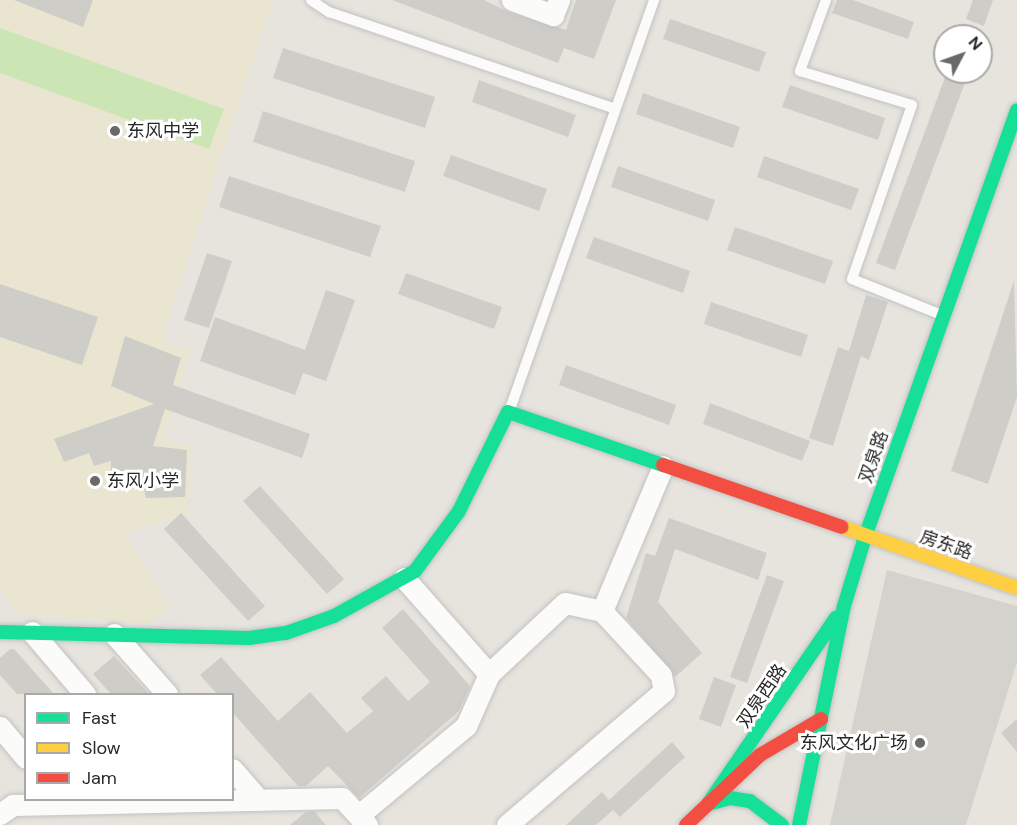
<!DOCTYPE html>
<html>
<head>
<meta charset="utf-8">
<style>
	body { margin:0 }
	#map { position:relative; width:1017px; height:825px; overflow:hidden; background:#e6e4dd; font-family:"DM Sans","Noto Sans SC",sans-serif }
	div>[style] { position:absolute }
	.education>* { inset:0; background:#e9e5d1 }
	.pitch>* { inset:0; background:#cbe6b4 }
	.plaza>* { inset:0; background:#d4d2cc }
	.building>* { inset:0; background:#cfcdc8 }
	.roads { filter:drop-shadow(0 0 2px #c3c2c2) drop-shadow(0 0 2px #c3c2c2) }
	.lane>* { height:10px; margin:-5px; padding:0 5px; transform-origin:5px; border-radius:5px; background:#fbfbfa }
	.street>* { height:21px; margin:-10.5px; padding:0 10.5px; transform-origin:10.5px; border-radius:10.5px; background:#fbfbfa }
	.fast>* { height:14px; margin:-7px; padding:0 7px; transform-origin:7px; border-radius:7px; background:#16e098 }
	.slow>* { height:14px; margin:-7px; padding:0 7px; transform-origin:7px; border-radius:7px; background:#ffcf43 }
	.jam>* { height:14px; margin:-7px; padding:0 7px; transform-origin:7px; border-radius:7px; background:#f24e42 }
	.dots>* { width:16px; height:16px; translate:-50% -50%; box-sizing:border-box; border:3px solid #fff; border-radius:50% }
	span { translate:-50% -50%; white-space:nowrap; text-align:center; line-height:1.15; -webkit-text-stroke:6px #fff; paint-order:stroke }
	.poi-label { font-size:18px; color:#272727 }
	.left { translate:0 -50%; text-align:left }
	.right { translate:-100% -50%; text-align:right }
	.street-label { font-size:18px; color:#272727 }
	.legend { position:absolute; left:24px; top:693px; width:210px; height:108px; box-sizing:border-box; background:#fff; border:2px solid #a9a9a9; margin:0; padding:8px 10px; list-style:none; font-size:18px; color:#272727 }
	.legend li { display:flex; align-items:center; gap:12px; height:30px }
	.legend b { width:30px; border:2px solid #a9a9a9 }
	.north { position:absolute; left:933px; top:24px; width:60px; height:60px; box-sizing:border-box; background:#fff; border:2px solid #a9a9a9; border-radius:50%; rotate:49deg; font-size:16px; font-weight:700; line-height:24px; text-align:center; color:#272727 }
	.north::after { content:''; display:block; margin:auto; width:21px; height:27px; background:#6a6967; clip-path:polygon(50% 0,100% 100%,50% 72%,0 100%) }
</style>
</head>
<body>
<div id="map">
	<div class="education">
		<i style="clip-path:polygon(0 0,273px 0,161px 341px,191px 350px,163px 438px,191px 447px,188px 514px,124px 533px,169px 606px,149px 624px,18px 613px,0 588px)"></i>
	</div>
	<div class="pitch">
		<i style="clip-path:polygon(0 28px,224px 109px,209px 149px,0 73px)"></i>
	</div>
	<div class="plaza">
		<i style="clip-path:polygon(887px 570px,1017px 606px,1017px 662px,966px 825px,830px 825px)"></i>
	</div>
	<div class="building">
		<i style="clip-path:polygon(14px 0,93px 0,83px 27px)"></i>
		<i style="clip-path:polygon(392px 0,484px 0,508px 12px,566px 30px,576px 0,616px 0,594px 59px,564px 48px,558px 63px)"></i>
		<i style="clip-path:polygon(837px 0,853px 0,914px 22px,908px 39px,832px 13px)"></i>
		<i style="clip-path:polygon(973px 0,993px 0,984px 26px,966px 19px)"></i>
		<i style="clip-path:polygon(670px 19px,766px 52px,759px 72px,663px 39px)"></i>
		<i style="clip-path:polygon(283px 48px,435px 97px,425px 128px,273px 78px)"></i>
		<i style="clip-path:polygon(947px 72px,969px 72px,895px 270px,876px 263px)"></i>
		<i style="clip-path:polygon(479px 80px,576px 115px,568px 137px,472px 102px)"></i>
		<i style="clip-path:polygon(790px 85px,885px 118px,878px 140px,782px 107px)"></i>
		<i style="clip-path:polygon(643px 93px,740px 127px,733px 148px,636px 114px)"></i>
		<i style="clip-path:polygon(263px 111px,415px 161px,405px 192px,253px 142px)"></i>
		<i style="clip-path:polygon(451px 155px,547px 189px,539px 211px,443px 176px)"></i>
		<i style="clip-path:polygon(764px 156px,859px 189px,851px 210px,757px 177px)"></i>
		<i style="clip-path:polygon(618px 166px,715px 200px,708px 221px,611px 187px)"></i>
		<i style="clip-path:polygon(229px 176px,381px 226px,370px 257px,219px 207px)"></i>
		<i style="clip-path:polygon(735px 227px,833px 261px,825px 284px,727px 250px)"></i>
		<i style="clip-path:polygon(594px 237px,690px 271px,683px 293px,586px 258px)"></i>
		<i style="clip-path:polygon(207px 253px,232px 261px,209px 328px,184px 320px)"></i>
		<i style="clip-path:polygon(406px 273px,502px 307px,494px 329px,398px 294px)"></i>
		<i style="clip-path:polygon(1014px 281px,1017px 397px,988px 484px,951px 471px)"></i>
		<i style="clip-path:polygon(0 284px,98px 317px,82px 365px,0 337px)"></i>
		<i style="clip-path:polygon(326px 290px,355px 300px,326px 381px,303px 373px,295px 395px,200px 361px,215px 317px,305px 350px)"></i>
		<i style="clip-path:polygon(866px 295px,888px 302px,869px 360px,861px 356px,833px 446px,809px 438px,838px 347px,849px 351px)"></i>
		<i style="clip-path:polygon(711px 302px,808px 335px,801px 357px,704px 324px)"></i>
		<i style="clip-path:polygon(125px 336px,181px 358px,173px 385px,310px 434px,302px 458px,165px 409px,153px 446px,187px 450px,185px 497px,146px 498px,143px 484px,111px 486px,111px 461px,94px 466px,89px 453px,64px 462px,54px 439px,154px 404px,111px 386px)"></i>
		<i style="clip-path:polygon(566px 365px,676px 405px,669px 425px,559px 385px)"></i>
		<i style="clip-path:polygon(710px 403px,810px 441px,802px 461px,703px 424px)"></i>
		<i style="clip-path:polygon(260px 486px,344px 579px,327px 594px,243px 501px)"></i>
		<i style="clip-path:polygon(181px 513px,265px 606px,248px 621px,164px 529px)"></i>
		<i style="clip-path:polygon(669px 518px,767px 553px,758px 580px,675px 549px,658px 602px,702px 653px,675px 677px,626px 618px,646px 553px,655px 556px)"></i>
		<i style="clip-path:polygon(767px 575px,784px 581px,747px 683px,730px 677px)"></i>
		<i style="clip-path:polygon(403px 609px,470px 686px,459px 711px,359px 798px,328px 766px,306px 786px,298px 786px,232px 712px,232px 694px,217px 694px,200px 675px,221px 657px,278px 721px,310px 692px,347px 733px,373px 711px,361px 698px,386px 676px,408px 701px,430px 682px,382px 628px)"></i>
		<i style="clip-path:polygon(10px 649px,14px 649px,54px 694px,17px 694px,0 675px,0 658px)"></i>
		<i style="clip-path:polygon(114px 656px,149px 694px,111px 694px,93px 674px)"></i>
		<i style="clip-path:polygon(714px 677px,736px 685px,721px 727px,699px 719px)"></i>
		<i style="clip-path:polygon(1017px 719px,1017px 752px,1001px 733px)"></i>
		<i style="clip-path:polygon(672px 742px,685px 757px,620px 817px,613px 810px,596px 825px,566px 825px,602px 792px,609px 800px)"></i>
		<i style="clip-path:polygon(314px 811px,326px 825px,290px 825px,306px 812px)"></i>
	</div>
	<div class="roads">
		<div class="lane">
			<i style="left:311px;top:0;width:22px;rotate:34deg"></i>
			<i style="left:329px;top:12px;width:302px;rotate:18.7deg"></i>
			<i style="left:826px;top:0;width:76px;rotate:110.1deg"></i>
			<i style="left:800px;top:71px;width:117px;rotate:16.9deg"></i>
			<i style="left:912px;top:105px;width:184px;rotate:109deg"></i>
			<i style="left:852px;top:279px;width:97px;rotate:21.8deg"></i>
			<i style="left:509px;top:412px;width:437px;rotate:-70.6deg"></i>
		</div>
		<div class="street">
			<i style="left:512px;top:0;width:44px;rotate:20.1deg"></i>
			<i style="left:553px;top:15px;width:16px;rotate:-68deg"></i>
			<i style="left:404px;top:578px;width:128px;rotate:48.5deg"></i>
			<i style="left:489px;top:674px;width:104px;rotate:-43.1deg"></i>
			<i style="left:565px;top:603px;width:38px;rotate:12deg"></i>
			<i style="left:32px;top:632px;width:82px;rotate:49.5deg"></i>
			<i style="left:114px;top:634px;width:80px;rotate:48.5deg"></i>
			<i style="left:0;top:727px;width:40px;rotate:50deg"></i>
			<i style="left:232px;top:769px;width:41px;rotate:48.9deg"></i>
			<i style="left:0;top:814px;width:16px;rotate:-35deg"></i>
			<i style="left:13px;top:805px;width:329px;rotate:-1.2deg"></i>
			<i style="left:342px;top:798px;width:37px;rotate:47deg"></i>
			<i style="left:359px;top:815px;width:139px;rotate:-39.8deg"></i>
			<i style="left:466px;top:726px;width:57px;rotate:-66.1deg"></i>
			<i style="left:507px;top:825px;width:206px;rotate:-40.5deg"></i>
			<i style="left:664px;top:691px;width:16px;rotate:-101deg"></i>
			<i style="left:661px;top:675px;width:87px;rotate:-132.7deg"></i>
			<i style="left:602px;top:611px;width:157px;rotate:-67.2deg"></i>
		</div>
		<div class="fast">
			<i style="left:0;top:632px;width:249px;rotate:1.4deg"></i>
			<i style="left:249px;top:638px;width:37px;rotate:-8deg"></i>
			<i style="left:286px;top:633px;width:51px;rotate:-19.5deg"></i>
			<i style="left:334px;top:616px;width:93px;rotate:-29.1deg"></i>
			<i style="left:415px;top:571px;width:74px;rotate:-53.7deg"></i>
			<i style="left:459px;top:511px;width:110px;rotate:-63.7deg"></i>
			<i style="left:508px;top:412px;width:164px;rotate:18.9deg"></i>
			<i style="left:708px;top:804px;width:226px;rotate:-55.5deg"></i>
			<i style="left:708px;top:804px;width:23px;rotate:-15deg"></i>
			<i style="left:730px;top:798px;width:20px;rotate:9deg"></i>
			<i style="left:750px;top:801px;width:40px;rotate:37deg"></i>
			<i style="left:799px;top:825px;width:224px;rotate:-78.4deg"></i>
			<i style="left:844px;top:606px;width:72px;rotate:-73.1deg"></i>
			<i style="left:865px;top:537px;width:453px;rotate:-70.4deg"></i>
		</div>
		<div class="slow">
			<i style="left:842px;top:527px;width:185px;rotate:19.2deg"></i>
		</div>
		<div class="jam">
			<i style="left:663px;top:465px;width:189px;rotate:19.1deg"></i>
			<i style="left:686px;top:825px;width:102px;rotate:-43.4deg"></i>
			<i style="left:760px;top:755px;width:71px;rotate:-30.5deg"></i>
		</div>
	</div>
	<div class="dots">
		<i style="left:115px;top:131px;background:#6a6967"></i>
		<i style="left:95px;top:481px;background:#6a6967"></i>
		<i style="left:920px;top:743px;background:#6a6967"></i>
	</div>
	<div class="poi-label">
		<span class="left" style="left:127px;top:131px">东风中学</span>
		<span class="left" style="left:107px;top:481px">东风小学</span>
		<span class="right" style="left:908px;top:743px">东风文化广场</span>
	</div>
	<div class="street-label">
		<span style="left:874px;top:457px;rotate:-71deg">双泉路</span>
		<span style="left:946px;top:545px;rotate:19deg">房东路</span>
		<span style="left:762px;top:696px;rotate:-56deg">双泉西路</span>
	</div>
	<ul class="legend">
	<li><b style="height:8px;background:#16e098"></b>Fast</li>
	<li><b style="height:8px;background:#ffcf43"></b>Slow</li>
	<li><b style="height:8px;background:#f24e42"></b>Jam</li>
	</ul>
	<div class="north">N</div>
</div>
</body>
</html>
